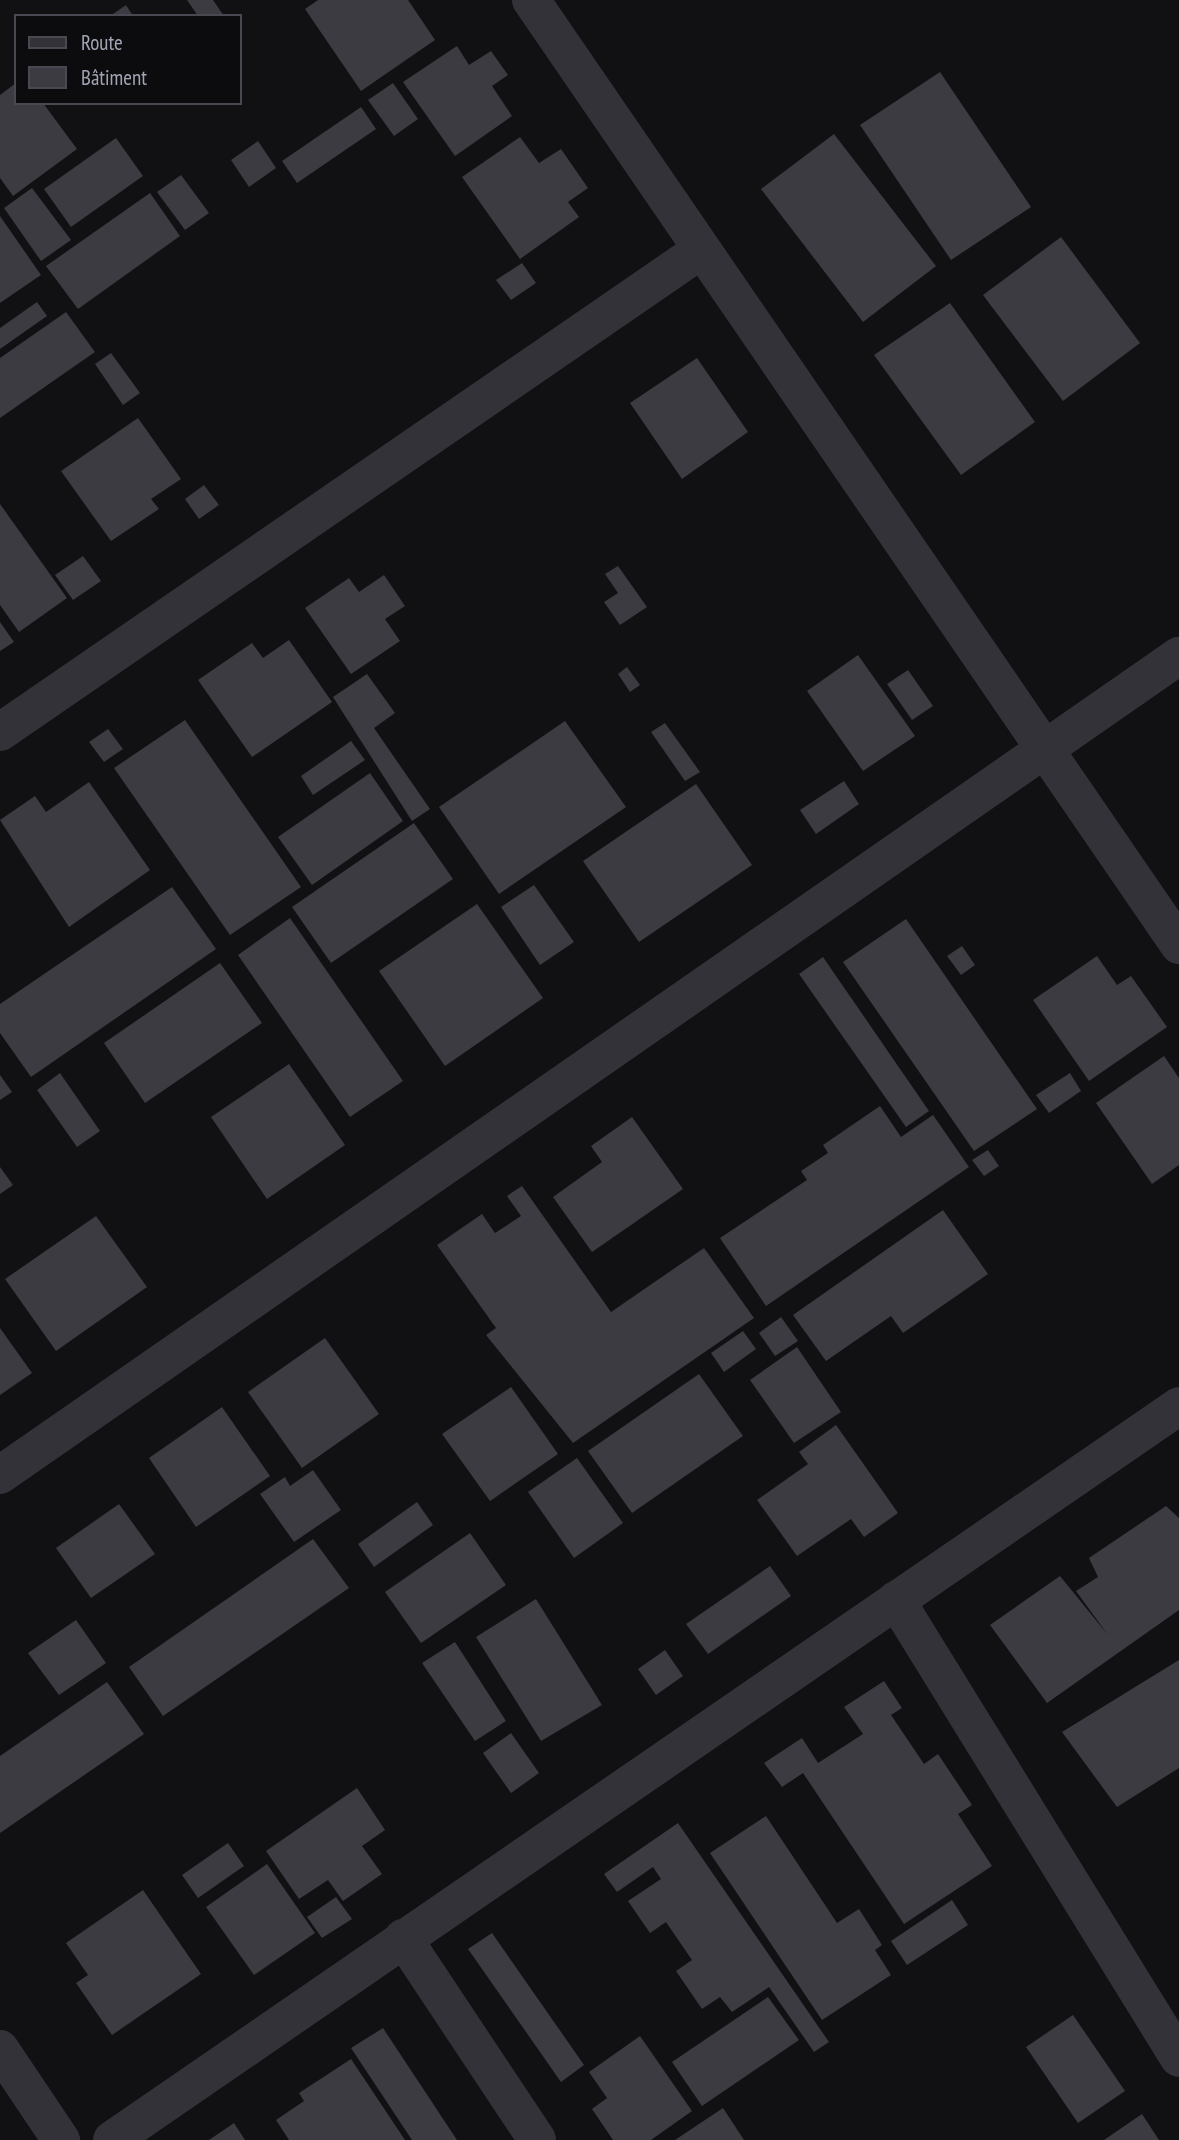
<!DOCTYPE html>
<html>
<head>
<meta charset="utf-8">
<style>
	body { margin:0 }
	#map { position:relative; width:1179px; height:2140px; overflow:hidden; background:#111113; font-family:"PT Sans Narrow",sans-serif }
	div>[style] { position:absolute }
	.building>* { inset:0; background:#3b3b41 }
	.minor>* { height:38px; margin:-19px; padding:0 19px; transform-origin:19px; border-radius:19px; background:#323238 }
	span { translate:-50% -50%; white-space:nowrap; text-align:center; line-height:1.15; -webkit-text-stroke:6px #0c0c0e; paint-order:stroke }
	.legend { position:absolute; left:14px; top:14px; width:228px; height:91px; box-sizing:border-box; background:#0c0c0e; border:2px solid #484951; margin:0; padding:9px 12px; list-style:none; font-size:21px; color:#a2a5b5 }
	.legend li { display:flex; align-items:center; gap:14px; height:35px }
	.legend b { width:35px; border:2px solid #484951 }
</style>
</head>
<body>
<div id="map">
	<div class="building">
		<i style="clip-path:polygon(187px 0,213px 0,224px 16px,198px 16px)"></i>
		<i style="clip-path:polygon(318px 0,408px 0,435px 40px,361px 91px,305px 9px)"></i>
		<i style="clip-path:polygon(126px 5px,133px 16px,110px 16px)"></i>
		<i style="clip-path:polygon(457px 46px,469px 65px,491px 51px,508px 75px,492px 86px,512px 116px,455px 156px,403px 82px)"></i>
		<i style="clip-path:polygon(940px 72px,1031px 207px,951px 260px,860px 125px)"></i>
		<i style="clip-path:polygon(16px 83px,16px 103px,43px 103px,77px 149px,13px 196px,0 178px,0 95px)"></i>
		<i style="clip-path:polygon(393px 83px,418px 119px,394px 136px,368px 100px)"></i>
		<i style="clip-path:polygon(361px 107px,376px 129px,297px 183px,282px 161px)"></i>
		<i style="clip-path:polygon(834px 134px,936px 266px,863px 322px,761px 189px)"></i>
		<i style="clip-path:polygon(520px 137px,539px 163px,561px 149px,588px 188px,568px 202px,579px 217px,520px 259px,462px 177px)"></i>
		<i style="clip-path:polygon(116px 138px,143px 176px,71px 227px,44px 189px)"></i>
		<i style="clip-path:polygon(258px 141px,276px 168px,249px 187px,231px 160px)"></i>
		<i style="clip-path:polygon(181px 175px,209px 213px,185px 230px,157px 192px)"></i>
		<i style="clip-path:polygon(32px 188px,71px 240px,41px 261px,4px 208px)"></i>
		<i style="clip-path:polygon(150px 193px,180px 236px,78px 309px,46px 266px)"></i>
		<i style="clip-path:polygon(0 216px,41px 275px,0 303px)"></i>
		<i style="clip-path:polygon(1061px 237px,1140px 343px,1063px 401px,983px 295px)"></i>
		<i style="clip-path:polygon(522px 263px,536px 283px,511px 300px,496px 280px)"></i>
		<i style="clip-path:polygon(37px 302px,47px 316px,0 349px,0 328px)"></i>
		<i style="clip-path:polygon(950px 303px,1035px 422px,961px 475px,874px 355px)"></i>
		<i style="clip-path:polygon(66px 312px,95px 352px,0 418px,0 358px)"></i>
		<i style="clip-path:polygon(111px 353px,140px 393px,123px 405px,95px 364px)"></i>
		<i style="clip-path:polygon(697px 358px,748px 432px,682px 479px,630px 403px)"></i>
		<i style="clip-path:polygon(138px 418px,181px 479px,151px 499px,159px 509px,111px 541px,61px 471px)"></i>
		<i style="clip-path:polygon(204px 485px,219px 505px,199px 519px,185px 499px)"></i>
		<i style="clip-path:polygon(0 504px,67px 598px,19px 632px,0 605px)"></i>
		<i style="clip-path:polygon(83px 556px,101px 581px,73px 600px,55px 575px)"></i>
		<i style="clip-path:polygon(618px 566px,647px 607px,620px 625px,604px 602px,618px 593px,605px 574px)"></i>
		<i style="clip-path:polygon(384px 575px,405px 606px,385px 619px,400px 641px,351px 674px,305px 608px,349px 578px,359px 592px)"></i>
		<i style="clip-path:polygon(0 622px,14px 642px,0 651px)"></i>
		<i style="clip-path:polygon(289px 640px,332px 702px,252px 757px,198px 680px,252px 643px,263px 658px)"></i>
		<i style="clip-path:polygon(858px 655px,915px 736px,863px 771px,807px 691px)"></i>
		<i style="clip-path:polygon(627px 667px,640px 685px,630px 692px,618px 674px)"></i>
		<i style="clip-path:polygon(908px 670px,933px 706px,912px 720px,887px 684px)"></i>
		<i style="clip-path:polygon(367px 674px,395px 713px,374px 728px,430px 809px,412px 821px,333px 697px)"></i>
		<i style="clip-path:polygon(185px 720px,301px 887px,230px 935px,114px 768px)"></i>
		<i style="clip-path:polygon(565px 721px,626px 807px,499px 894px,439px 807px)"></i>
		<i style="clip-path:polygon(665px 723px,700px 772px,685px 781px,651px 732px)"></i>
		<i style="clip-path:polygon(108px 729px,123px 749px,104px 762px,89px 742px)"></i>
		<i style="clip-path:polygon(351px 741px,365px 760px,313px 795px,301px 776px)"></i>
		<i style="clip-path:polygon(370px 773px,403px 821px,312px 885px,278px 837px)"></i>
		<i style="clip-path:polygon(844px 781px,859px 804px,816px 834px,800px 810px)"></i>
		<i style="clip-path:polygon(89px 782px,150px 870px,69px 927px,0 820px,35px 796px,46px 812px)"></i>
		<i style="clip-path:polygon(696px 784px,752px 865px,639px 942px,583px 861px)"></i>
		<i style="clip-path:polygon(414px 823px,453px 879px,331px 963px,292px 907px)"></i>
		<i style="clip-path:polygon(534px 885px,574px 942px,540px 965px,501px 907px)"></i>
		<i style="clip-path:polygon(172px 887px,216px 949px,31px 1077px,0 1033px,0 1004px)"></i>
		<i style="clip-path:polygon(477px 904px,543px 998px,445px 1066px,379px 971px)"></i>
		<i style="clip-path:polygon(290px 918px,403px 1081px,350px 1117px,238px 955px)"></i>
		<i style="clip-path:polygon(906px 919px,1037px 1109px,974px 1151px,843px 962px)"></i>
		<i style="clip-path:polygon(962px 946px,975px 965px,961px 975px,947px 956px)"></i>
		<i style="clip-path:polygon(1097px 956px,1117px 985px,1131px 976px,1167px 1027px,1089px 1081px,1033px 1000px)"></i>
		<i style="clip-path:polygon(823px 957px,929px 1111px,906px 1127px,799px 974px)"></i>
		<i style="clip-path:polygon(220px 963px,262px 1023px,145px 1103px,104px 1043px)"></i>
		<i style="clip-path:polygon(1164px 1056px,1179px 1078px,1179px 1165px,1152px 1184px,1096px 1103px)"></i>
		<i style="clip-path:polygon(289px 1064px,345px 1145px,267px 1199px,211px 1117px)"></i>
		<i style="clip-path:polygon(60px 1073px,100px 1131px,77px 1147px,37px 1090px)"></i>
		<i style="clip-path:polygon(1070px 1073px,1081px 1091px,1049px 1113px,1036px 1095px)"></i>
		<i style="clip-path:polygon(0 1075px,12px 1092px,0 1100px)"></i>
		<i style="clip-path:polygon(880px 1106px,901px 1137px,933px 1115px,969px 1167px,766px 1306px,720px 1238px,807px 1180px,801px 1171px,828px 1153px,823px 1145px)"></i>
		<i style="clip-path:polygon(632px 1117px,683px 1189px,592px 1252px,553px 1197px,602px 1162px,591px 1146px)"></i>
		<i style="clip-path:polygon(988px 1150px,999px 1166px,984px 1176px,972px 1160px)"></i>
		<i style="clip-path:polygon(0 1167px,13px 1185px,0 1194px)"></i>
		<i style="clip-path:polygon(522px 1186px,611px 1312px,704px 1248px,754px 1318px,573px 1443px,486px 1335px,496px 1328px,437px 1245px,482px 1214px,495px 1233px,521px 1216px,507px 1196px)"></i>
		<i style="clip-path:polygon(943px 1210px,988px 1274px,903px 1333px,891px 1316px,826px 1361px,793px 1315px)"></i>
		<i style="clip-path:polygon(96px 1216px,147px 1287px,56px 1351px,5px 1279px)"></i>
		<i style="clip-path:polygon(781px 1317px,798px 1341px,775px 1356px,759px 1333px)"></i>
		<i style="clip-path:polygon(0 1328px,32px 1373px,0 1395px)"></i>
		<i style="clip-path:polygon(743px 1331px,756px 1349px,724px 1372px,711px 1353px)"></i>
		<i style="clip-path:polygon(325px 1338px,379px 1414px,302px 1468px,248px 1392px)"></i>
		<i style="clip-path:polygon(797px 1347px,841px 1412px,794px 1443px,750px 1380px)"></i>
		<i style="clip-path:polygon(699px 1374px,743px 1436px,632px 1513px,588px 1451px)"></i>
		<i style="clip-path:polygon(511px 1387px,558px 1454px,490px 1501px,442px 1434px)"></i>
		<i style="clip-path:polygon(222px 1407px,270px 1476px,196px 1527px,149px 1458px)"></i>
		<i style="clip-path:polygon(836px 1425px,898px 1513px,864px 1537px,851px 1519px,797px 1556px,757px 1500px,808px 1464px,799px 1452px)"></i>
		<i style="clip-path:polygon(577px 1458px,623px 1523px,574px 1558px,528px 1492px)"></i>
		<i style="clip-path:polygon(313px 1470px,341px 1510px,294px 1542px,260px 1494px,285px 1477px,290px 1486px)"></i>
		<i style="clip-path:polygon(417px 1502px,433px 1525px,374px 1567px,358px 1544px)"></i>
		<i style="clip-path:polygon(119px 1504px,155px 1554px,91px 1598px,56px 1548px)"></i>
		<i style="clip-path:polygon(1166px 1506px,1179px 1518px,1179px 1610px,1047px 1703px,990px 1625px,1060px 1576px,1108px 1635px,1076px 1591px,1098px 1577px,1089px 1558px)"></i>
		<i style="clip-path:polygon(470px 1533px,506px 1585px,421px 1643px,385px 1592px)"></i>
		<i style="clip-path:polygon(313px 1539px,349px 1588px,163px 1716px,129px 1667px)"></i>
		<i style="clip-path:polygon(770px 1566px,791px 1596px,708px 1654px,686px 1624px)"></i>
		<i style="clip-path:polygon(536px 1599px,602px 1705px,541px 1741px,476px 1637px)"></i>
		<i style="clip-path:polygon(76px 1620px,106px 1663px,59px 1695px,28px 1653px)"></i>
		<i style="clip-path:polygon(455px 1642px,506px 1721px,475px 1741px,422px 1663px)"></i>
		<i style="clip-path:polygon(665px 1650px,683px 1676px,656px 1695px,638px 1669px)"></i>
		<i style="clip-path:polygon(1179px 1660px,1179px 1768px,1117px 1807px,1062px 1732px)"></i>
		<i style="clip-path:polygon(884px 1681px,902px 1708px,891px 1715px,924px 1764px,938px 1754px,972px 1805px,958px 1814px,992px 1866px,904px 1924px,803px 1773px,782px 1787px,764px 1763px,802px 1738px,818px 1763px,863px 1734px,844px 1707px)"></i>
		<i style="clip-path:polygon(107px 1682px,144px 1734px,0 1833px,0 1756px)"></i>
		<i style="clip-path:polygon(511px 1733px,539px 1773px,511px 1793px,483px 1753px)"></i>
		<i style="clip-path:polygon(357px 1788px,385px 1830px,362px 1846px,382px 1874px,343px 1901px,328px 1880px,299px 1899px,266px 1851px)"></i>
		<i style="clip-path:polygon(766px 1816px,837px 1923px,859px 1909px,882px 1945px,875px 1950px,891px 1975px,822px 2020px,710px 1853px)"></i>
		<i style="clip-path:polygon(678px 1823px,829px 2042px,814px 2052px,769px 1987px,732px 2012px,720px 1997px,702px 2009px,676px 1971px,692px 1960px,666px 1922px,650px 1933px,628px 1901px,661px 1879px,653px 1867px,617px 1892px,604px 1874px)"></i>
		<i style="clip-path:polygon(228px 1843px,244px 1866px,198px 1898px,182px 1875px)"></i>
		<i style="clip-path:polygon(267px 1864px,315px 1933px,254px 1975px,206px 1907px)"></i>
		<i style="clip-path:polygon(143px 1890px,201px 1974px,112px 2035px,76px 1983px,88px 1975px,66px 1943px)"></i>
		<i style="clip-path:polygon(336px 1897px,352px 1919px,322px 1938px,307px 1917px)"></i>
		<i style="clip-path:polygon(952px 1900px,968px 1925px,907px 1965px,891px 1941px)"></i>
		<i style="clip-path:polygon(492px 1933px,584px 2065px,561px 2082px,468px 1949px)"></i>
		<i style="clip-path:polygon(768px 1997px,799px 2040px,702px 2106px,672px 2062px)"></i>
		<i style="clip-path:polygon(1073px 2015px,1125px 2091px,1078px 2123px,1026px 2047px)"></i>
		<i style="clip-path:polygon(383px 2028px,457px 2140px,412px 2140px,351px 2048px)"></i>
		<i style="clip-path:polygon(640px 2036px,692px 2111px,651px 2140px,613px 2140px,592px 2109px,607px 2098px,589px 2072px)"></i>
		<i style="clip-path:polygon(351px 2059px,405px 2140px,289px 2140px,276px 2120px,304px 2101px,299px 2093px)"></i>
		<i style="clip-path:polygon(723px 2108px,744px 2140px,675px 2140px)"></i>
		<i style="clip-path:polygon(1142px 2114px,1159px 2140px,1104px 2140px)"></i>
		<i style="clip-path:polygon(234px 2123px,245px 2140px,209px 2140px)"></i>
	</div>
	<div class="minor">
		<i style="left:531px;top:0;width:1146px;rotate:55.56deg"></i>
		<i style="left:0;top:732px;width:851px;rotate:-34.51deg"></i>
		<i style="left:0;top:1475px;width:1436px;rotate:-34.79deg"></i>
		<i style="left:896px;top:1600px;width:538px;rotate:58.29deg"></i>
		<i style="left:403px;top:1938px;width:242px;rotate:56.4deg"></i>
		<i style="left:0;top:2049px;width:110px;rotate:56.2deg"></i>
		<i style="left:112px;top:2140px;width:1295px;rotate:-34.52deg"></i>
	</div>
	<ul class="legend">
	<li><b style="height:9px;background:#323238"></b>Route</li>
	<li><b style="height:19px;background:#3b3b41"></b>Bâtiment</li>
	</ul>
</div>
</body>
</html>
